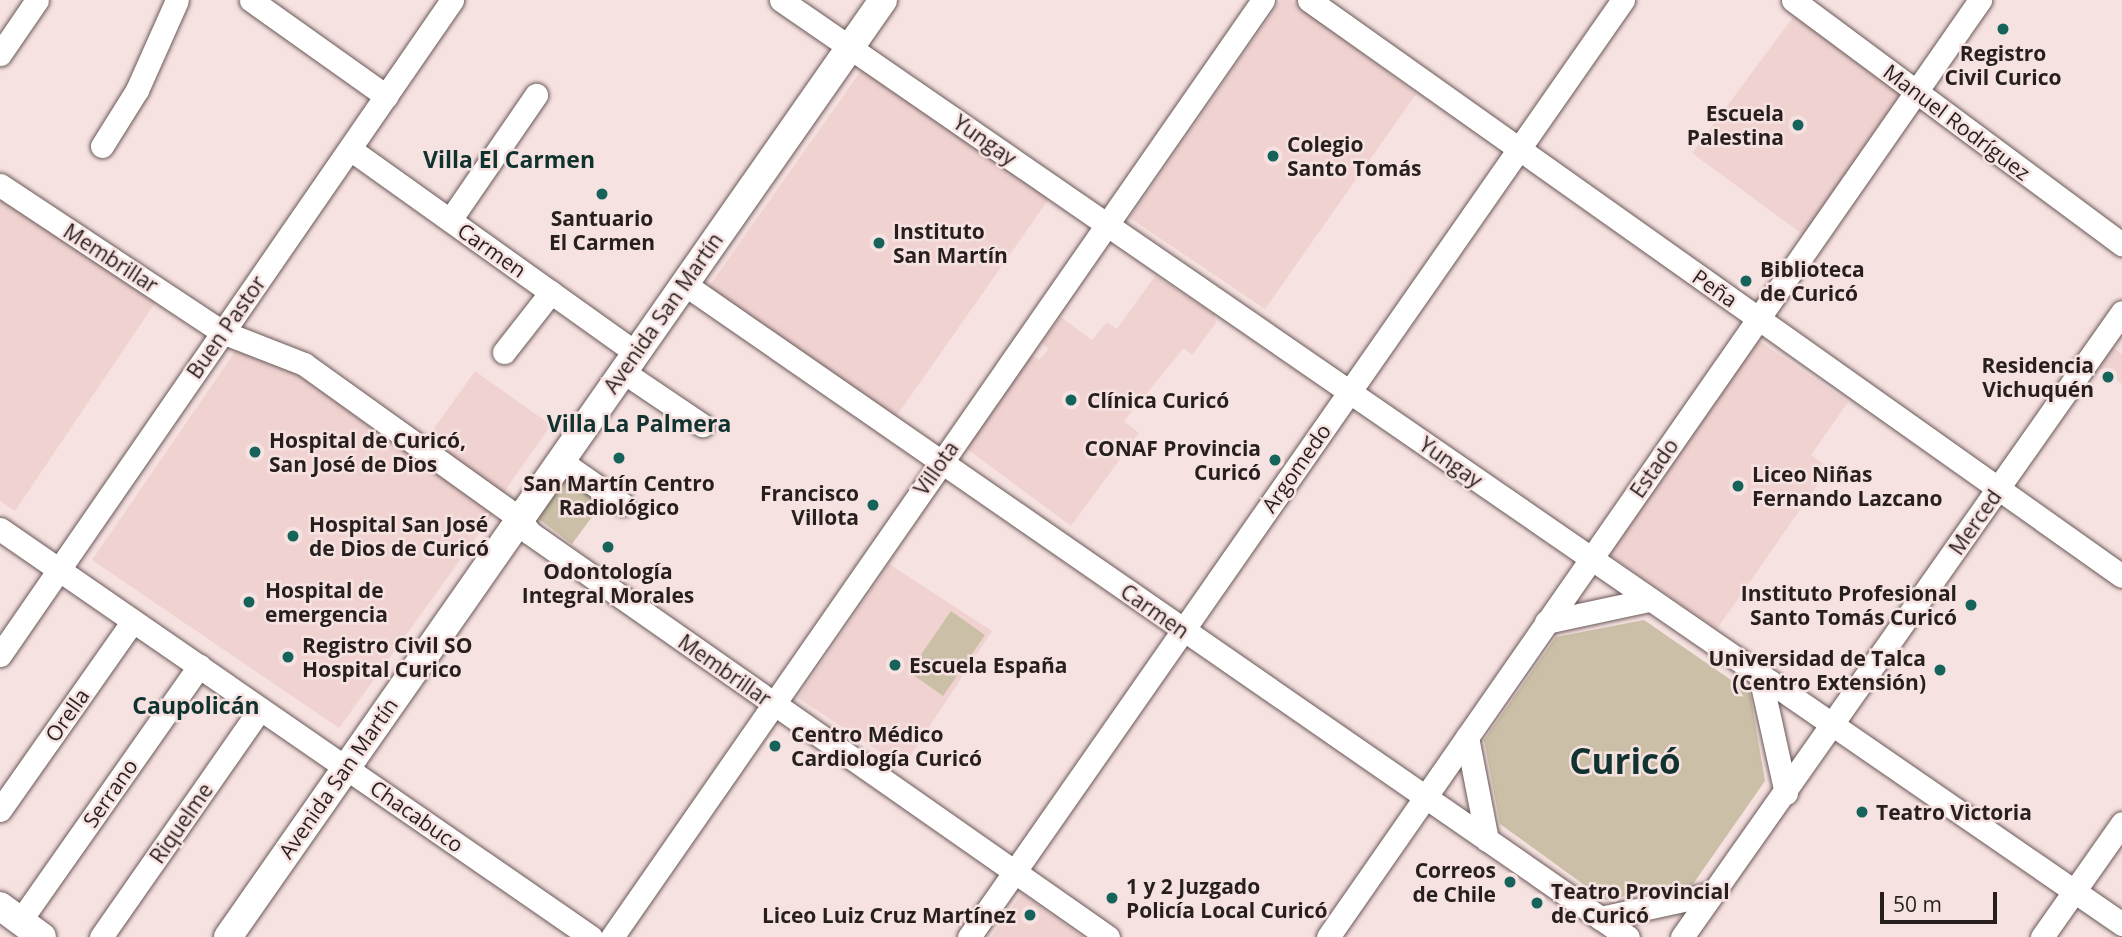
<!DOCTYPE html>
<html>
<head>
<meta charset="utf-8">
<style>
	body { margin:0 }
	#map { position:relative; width:2122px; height:937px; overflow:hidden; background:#f6e2e1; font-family:"Open Sans",sans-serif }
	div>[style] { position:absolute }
	.built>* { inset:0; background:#f0d3d1 }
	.green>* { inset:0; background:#cbc0a7 }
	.roads { filter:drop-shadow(0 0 2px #6a5958) drop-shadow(0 0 2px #6a5958) }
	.minor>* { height:23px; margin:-11.5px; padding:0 11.5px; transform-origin:11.5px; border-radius:11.5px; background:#fff }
	.major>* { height:28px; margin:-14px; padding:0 14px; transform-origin:14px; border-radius:14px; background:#fff }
	.dots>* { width:19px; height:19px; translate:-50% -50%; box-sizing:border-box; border:4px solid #f6e2e1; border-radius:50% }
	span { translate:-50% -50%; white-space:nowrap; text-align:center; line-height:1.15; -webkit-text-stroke:5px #f6e2e1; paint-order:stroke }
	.poi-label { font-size:21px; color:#261f1e; font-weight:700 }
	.right { translate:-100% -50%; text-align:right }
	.left { translate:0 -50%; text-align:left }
	.street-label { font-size:21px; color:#261f1e }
	.neighbourhood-label { font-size:23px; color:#113330; font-weight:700 }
	.town-label { font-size:35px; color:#113330; font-weight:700 }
	.scale { position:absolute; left:1880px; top:892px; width:117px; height:32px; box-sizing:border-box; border:4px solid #261f1e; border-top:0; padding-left:9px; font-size:21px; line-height:24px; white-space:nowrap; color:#261f1e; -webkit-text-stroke:5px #f6e2e1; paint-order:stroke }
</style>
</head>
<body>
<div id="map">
	<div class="built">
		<i style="clip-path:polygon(1281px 0,1291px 0,1416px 94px,1265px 309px,1130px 218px)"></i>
		<i style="clip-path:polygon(1794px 16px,1904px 97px,1805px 236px,1692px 153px)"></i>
		<i style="clip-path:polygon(865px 65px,1053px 193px,893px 421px,705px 292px)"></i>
		<i style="clip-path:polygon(0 195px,157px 300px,15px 511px,0 501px)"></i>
		<i style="clip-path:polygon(1155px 276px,1214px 314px,1216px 323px,1192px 355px,1184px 348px,1124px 421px,1139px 433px,1071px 526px,967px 449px,1031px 354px,1039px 360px,1049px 349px,1042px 343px,1061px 317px,1092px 340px,1107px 322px,1117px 329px)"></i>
		<i style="clip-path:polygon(245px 337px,494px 513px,339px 728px,92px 560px)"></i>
		<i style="clip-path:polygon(1758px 340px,1848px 402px,1811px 455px,1829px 468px,1717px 629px,1610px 555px)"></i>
		<i style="clip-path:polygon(2108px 344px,2122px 354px,2122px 384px,2094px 364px)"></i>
		<i style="clip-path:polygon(475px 371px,551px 425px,499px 499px,423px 444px)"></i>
		<i style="clip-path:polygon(889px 564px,992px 631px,903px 767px,798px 698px)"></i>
		<i style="clip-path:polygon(1022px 893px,1083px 937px,991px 937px)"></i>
	</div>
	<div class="green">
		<i style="clip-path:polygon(565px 469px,606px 498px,572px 544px,536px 517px)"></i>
		<i style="clip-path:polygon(951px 611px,985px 635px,943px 696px,909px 672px)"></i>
		<i style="clip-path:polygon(1644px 620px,1750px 693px,1765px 781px,1693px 884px,1605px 900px,1500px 824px,1484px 740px,1556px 637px)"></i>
	</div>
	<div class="roads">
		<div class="minor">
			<i style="left:251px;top:0;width:166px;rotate:35.4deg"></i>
			<i style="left:781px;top:0;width:1629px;rotate:34.57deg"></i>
			<i style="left:1309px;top:0;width:996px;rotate:35.32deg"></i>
			<i style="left:1793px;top:0;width:410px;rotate:36.6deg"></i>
			<i style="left:0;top:54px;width:65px;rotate:-55.6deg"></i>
			<i style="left:102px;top:146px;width:66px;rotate:-58deg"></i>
			<i style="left:137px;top:90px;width:98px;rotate:-66deg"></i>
			<i style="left:350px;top:149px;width:350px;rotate:35.5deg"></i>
			<i style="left:0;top:185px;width:266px;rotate:33.5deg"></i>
			<i style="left:222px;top:332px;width:88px;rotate:21.3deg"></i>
			<i style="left:304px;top:364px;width:263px;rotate:35.6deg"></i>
			<i style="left:518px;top:517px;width:20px;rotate:53deg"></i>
			<i style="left:530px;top:533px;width:705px;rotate:34.95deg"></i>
			<i style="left:450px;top:220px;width:152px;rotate:-55.5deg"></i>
			<i style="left:683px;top:283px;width:1149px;rotate:34.69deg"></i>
			<i style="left:504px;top:352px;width:76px;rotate:-51.9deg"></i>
			<i style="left:622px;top:371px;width:97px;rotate:34deg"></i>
			<i style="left:559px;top:460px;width:77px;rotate:34.9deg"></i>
			<i style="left:0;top:529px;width:718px;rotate:34.62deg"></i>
			<i style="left:1546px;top:622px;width:105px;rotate:-12.1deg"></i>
			<i style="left:0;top:655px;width:796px;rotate:-55.39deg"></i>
			<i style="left:1760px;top:676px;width:120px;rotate:77.5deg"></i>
			<i style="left:1467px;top:737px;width:105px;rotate:79deg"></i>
			<i style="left:0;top:810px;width:231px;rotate:-54.9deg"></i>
			<i style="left:1600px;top:918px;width:114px;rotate:-12.2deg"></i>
			<i style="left:20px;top:921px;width:312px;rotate:-54.9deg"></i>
			<i style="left:101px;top:937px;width:278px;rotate:-55.1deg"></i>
			<i style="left:612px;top:937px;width:1141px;rotate:-55.21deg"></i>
			<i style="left:969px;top:937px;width:1143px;rotate:-55.09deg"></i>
			<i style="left:1328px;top:937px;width:1142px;rotate:-55.17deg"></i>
			<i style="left:1682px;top:937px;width:764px;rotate:-54.85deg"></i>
			<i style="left:2042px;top:937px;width:139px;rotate:-54.9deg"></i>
		</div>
		<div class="major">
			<i style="left:0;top:906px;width:52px;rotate:36.4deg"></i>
			<i style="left:228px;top:937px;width:1143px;rotate:-55.04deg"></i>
		</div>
	</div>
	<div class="dots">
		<i style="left:2003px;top:29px;background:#16635c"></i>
		<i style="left:1798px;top:125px;background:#16635c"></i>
		<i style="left:1273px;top:156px;background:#16635c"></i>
		<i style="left:602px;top:194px;background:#16635c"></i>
		<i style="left:879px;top:243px;background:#16635c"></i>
		<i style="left:1746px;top:281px;background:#16635c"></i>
		<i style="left:2108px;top:377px;background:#16635c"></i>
		<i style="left:1071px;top:400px;background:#16635c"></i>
		<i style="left:255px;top:452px;background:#16635c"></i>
		<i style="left:619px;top:458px;background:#16635c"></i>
		<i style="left:1275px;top:460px;background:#16635c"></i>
		<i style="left:1738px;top:486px;background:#16635c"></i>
		<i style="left:873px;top:505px;background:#16635c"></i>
		<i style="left:293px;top:536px;background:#16635c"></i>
		<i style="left:608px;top:547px;background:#16635c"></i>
		<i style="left:249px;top:602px;background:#16635c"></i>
		<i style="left:1971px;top:605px;background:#16635c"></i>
		<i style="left:288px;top:657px;background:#16635c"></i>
		<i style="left:895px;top:665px;background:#16635c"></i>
		<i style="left:1940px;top:670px;background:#16635c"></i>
		<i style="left:775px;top:746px;background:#16635c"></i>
		<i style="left:1862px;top:812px;background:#16635c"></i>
		<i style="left:1510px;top:882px;background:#16635c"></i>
		<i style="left:1112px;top:898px;background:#16635c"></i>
		<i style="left:1537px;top:903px;background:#16635c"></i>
		<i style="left:1030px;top:915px;background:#16635c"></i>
	</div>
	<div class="poi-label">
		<span style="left:2003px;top:65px">Registro<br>Civil Curico</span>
		<span class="right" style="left:1784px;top:125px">Escuela<br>Palestina</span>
		<span class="left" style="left:1287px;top:156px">Colegio<br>Santo Tomás</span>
		<span style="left:602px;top:230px">Santuario<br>El Carmen</span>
		<span class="left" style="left:893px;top:243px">Instituto<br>San Martín</span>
		<span class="left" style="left:1760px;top:281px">Biblioteca<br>de Curicó</span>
		<span class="right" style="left:2094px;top:377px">Residencia<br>Vichuquén</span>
		<span class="left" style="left:1087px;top:400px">Clínica Curicó</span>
		<span class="left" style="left:269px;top:452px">Hospital de Curicó,<br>San José de Dios</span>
		<span class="right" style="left:1261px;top:460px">CONAF Provincia<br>Curicó</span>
		<span class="left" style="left:1752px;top:486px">Liceo Niñas<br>Fernando Lazcano</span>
		<span style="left:619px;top:495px">San Martín Centro<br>Radiológico</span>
		<span class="right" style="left:859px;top:505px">Francisco<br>Villota</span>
		<span class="left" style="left:309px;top:536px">Hospital San José<br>de Dios de Curicó</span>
		<span style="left:608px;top:583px">Odontología<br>Integral Morales</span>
		<span class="left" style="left:265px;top:602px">Hospital de<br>emergencia</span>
		<span class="right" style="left:1957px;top:605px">Instituto Profesional<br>Santo Tomás Curicó</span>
		<span class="left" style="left:302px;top:657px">Registro Civil SO<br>Hospital Curico</span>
		<span class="right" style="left:1926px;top:670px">Universidad de Talca<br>(Centro Extensión)</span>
		<span class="left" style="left:909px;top:665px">Escuela España</span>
		<span class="left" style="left:791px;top:746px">Centro Médico<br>Cardiología Curicó</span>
		<span class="left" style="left:1876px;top:812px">Teatro Victoria</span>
		<span class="right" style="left:1496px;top:882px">Correos<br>de Chile</span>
		<span class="left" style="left:1126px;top:898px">1 y 2 Juzgado<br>Policía Local Curicó</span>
		<span class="left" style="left:1551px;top:903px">Teatro Provincial<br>de Curicó</span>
		<span class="right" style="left:1016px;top:915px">Liceo Luiz Cruz Martínez</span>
	</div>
	<div class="street-label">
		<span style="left:1957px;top:122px;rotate:37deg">Manuel Rodríguez</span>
		<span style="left:985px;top:140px;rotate:35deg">Yungay</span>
		<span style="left:492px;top:250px;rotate:35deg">Carmen</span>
		<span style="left:111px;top:258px;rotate:33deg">Membrillar</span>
		<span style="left:1715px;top:288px;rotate:35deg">Peña</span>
		<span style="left:663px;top:313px;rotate:-55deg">Avenida San Martín</span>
		<span style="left:226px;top:327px;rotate:-55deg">Buen Pastor</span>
		<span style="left:1451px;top:462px;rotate:35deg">Yungay</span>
		<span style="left:936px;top:468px;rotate:-55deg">Villota</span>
		<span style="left:1296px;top:468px;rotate:-55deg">Argomedo</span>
		<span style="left:1654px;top:468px;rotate:-55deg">Estado</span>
		<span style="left:1975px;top:522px;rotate:-55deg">Merced</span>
		<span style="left:1155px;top:611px;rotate:35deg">Carmen</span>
		<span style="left:725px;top:670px;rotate:35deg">Membrillar</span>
		<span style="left:67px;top:715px;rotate:-55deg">Orella</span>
		<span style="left:338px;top:778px;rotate:-55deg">Avenida San Martín</span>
		<span style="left:110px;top:793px;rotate:-55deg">Serrano</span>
		<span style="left:417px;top:816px;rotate:35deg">Chacabuco</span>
		<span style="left:181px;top:823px;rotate:-55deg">Riquelme</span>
	</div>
	<div class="neighbourhood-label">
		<span style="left:509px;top:159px">Villa El Carmen</span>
		<span style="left:639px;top:423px">Villa La Palmera</span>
		<span style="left:196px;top:705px">Caupolicán</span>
	</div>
	<div class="town-label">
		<span style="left:1625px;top:761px">Curicó</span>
	</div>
	<div class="scale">50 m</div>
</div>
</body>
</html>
